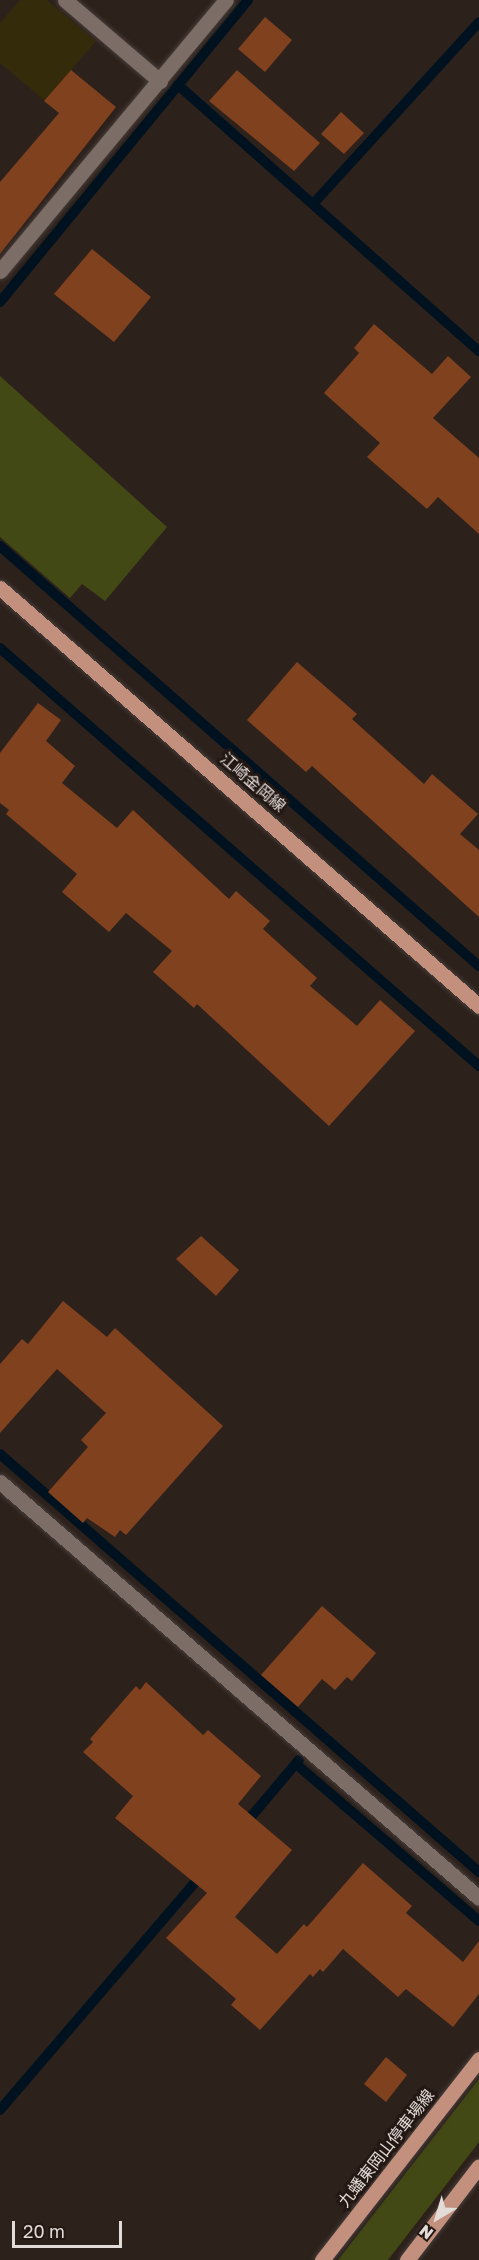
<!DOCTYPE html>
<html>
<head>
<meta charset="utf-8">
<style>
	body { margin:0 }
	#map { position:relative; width:479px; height:2260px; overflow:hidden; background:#2d211c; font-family:"Golos Text","Noto Sans JP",sans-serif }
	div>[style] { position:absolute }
	.green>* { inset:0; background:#434914 }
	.sand>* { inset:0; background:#332b0a }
	.stream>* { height:10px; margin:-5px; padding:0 5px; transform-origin:5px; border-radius:5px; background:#00121f }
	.building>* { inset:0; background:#80411f }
	.roads { filter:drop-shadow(0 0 2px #463d39) drop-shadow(0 0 2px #463d39) }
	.minor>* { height:15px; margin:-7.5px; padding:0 7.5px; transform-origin:7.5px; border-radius:7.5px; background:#7c6d67 }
	.major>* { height:15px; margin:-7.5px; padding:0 7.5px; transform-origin:7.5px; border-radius:7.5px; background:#c3907e }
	span { translate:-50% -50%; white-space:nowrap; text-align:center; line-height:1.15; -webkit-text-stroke:6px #231813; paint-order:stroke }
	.street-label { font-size:16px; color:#e3dbd7 }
	.north { position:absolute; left:407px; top:2188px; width:60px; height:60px; -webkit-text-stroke:4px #231813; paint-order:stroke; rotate:218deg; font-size:16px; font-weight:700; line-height:24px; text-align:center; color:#e3dbd7 }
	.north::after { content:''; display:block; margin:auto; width:21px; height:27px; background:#e3dbd7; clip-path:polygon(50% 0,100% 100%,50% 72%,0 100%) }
	.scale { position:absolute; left:12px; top:2221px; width:110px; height:27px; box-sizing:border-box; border:3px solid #e3dbd7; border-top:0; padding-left:8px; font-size:18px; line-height:21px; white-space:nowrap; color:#e3dbd7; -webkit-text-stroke:4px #231813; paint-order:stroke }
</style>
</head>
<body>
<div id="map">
	<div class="green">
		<i style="clip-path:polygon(0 376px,167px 527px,105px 601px,82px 584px,70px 598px,0 537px)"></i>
		<i style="clip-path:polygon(479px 2079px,479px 2142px,388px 2260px,338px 2260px)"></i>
	</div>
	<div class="sand">
		<i style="clip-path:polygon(20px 0,47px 0,96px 41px,45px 101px,0 63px,0 23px)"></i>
	</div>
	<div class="stream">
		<i style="left:178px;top:85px;width:402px;rotate:41.5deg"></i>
		<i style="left:313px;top:204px;width:246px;rotate:-47.6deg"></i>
		<i style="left:0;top:302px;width:391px;rotate:-50.6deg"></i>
		<i style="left:0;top:546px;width:637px;rotate:41.25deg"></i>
		<i style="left:0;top:648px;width:636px;rotate:41.11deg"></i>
		<i style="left:0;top:1454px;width:636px;rotate:41.11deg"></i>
		<i style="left:296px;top:1764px;width:241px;rotate:40.6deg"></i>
		<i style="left:244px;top:1825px;width:85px;rotate:-49.8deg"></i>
		<i style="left:0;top:2110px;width:312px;rotate:-49.4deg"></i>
	</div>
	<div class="building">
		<i style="clip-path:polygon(265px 17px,292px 40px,265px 72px,238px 49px)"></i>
		<i style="clip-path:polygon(71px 70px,116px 107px,0 254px,0 182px,59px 113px,44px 101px)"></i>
		<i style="clip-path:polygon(237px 70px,320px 143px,294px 171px,209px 101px)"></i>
		<i style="clip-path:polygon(341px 112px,364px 133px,344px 154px,321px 134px)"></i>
		<i style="clip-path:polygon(92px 249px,151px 297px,114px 342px,54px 294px)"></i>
		<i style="clip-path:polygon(374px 324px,432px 374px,448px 356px,471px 377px,433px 418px,479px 458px,479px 534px,438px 497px,427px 509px,367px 457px,380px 443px,324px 393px,359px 353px,354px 348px)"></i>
		<i style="clip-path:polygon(297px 662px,357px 714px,352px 719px,424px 784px,432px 774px,478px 814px,460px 834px,479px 850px,479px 917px,312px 766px,306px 772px,247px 720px)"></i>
		<i style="clip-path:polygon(38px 703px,61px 720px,46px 741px,75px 766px,62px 783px,117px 828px,133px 810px,229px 899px,236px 891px,270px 921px,263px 929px,317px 978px,310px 986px,357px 1026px,380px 1000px,415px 1031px,329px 1126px,197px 1004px,194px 1008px,153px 972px,172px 951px,126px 913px,109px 932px,62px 892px,77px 874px,6px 814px,9px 810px,0 803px,0 753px)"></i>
		<i style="clip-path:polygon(201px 1236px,239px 1270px,216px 1296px,176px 1259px)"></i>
		<i style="clip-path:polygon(63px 1301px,107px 1337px,115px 1328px,223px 1426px,126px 1535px,120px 1530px,115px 1537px,87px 1518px,83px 1523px,48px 1492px,88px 1447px,81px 1440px,106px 1413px,57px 1369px,0 1433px,0 1364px,22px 1339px,28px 1344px)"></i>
		<i style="clip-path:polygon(322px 1606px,376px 1653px,352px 1681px,347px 1677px,335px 1690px,322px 1679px,298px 1707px,261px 1675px)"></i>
		<i style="clip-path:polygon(146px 1682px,203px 1735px,208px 1730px,261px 1776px,238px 1804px,292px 1850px,235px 1917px,277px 1954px,304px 1924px,307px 1927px,363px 1863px,412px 1906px,406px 1913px,463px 1962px,479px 1941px,479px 1994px,453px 2027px,406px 1989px,398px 1997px,343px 1949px,323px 1972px,320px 1969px,313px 1977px,310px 1974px,260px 2030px,231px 2005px,236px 1999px,166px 1938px,207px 1893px,115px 1818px,133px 1796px,83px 1752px,93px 1742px,90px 1739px,136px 1686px,140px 1690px)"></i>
		<i style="clip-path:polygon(386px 2057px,407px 2075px,386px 2102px,364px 2084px)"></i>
	</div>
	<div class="roads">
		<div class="minor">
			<i style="left:65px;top:0;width:125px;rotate:40.5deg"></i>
			<i style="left:0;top:271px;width:353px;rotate:-50.2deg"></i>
			<i style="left:0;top:1482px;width:634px;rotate:40.97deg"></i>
		</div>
		<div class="major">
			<i style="left:0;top:588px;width:636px;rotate:41.11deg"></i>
			<i style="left:322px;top:2260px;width:255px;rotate:-52deg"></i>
			<i style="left:407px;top:2260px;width:118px;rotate:-52.5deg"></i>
		</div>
	</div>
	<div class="street-label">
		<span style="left:253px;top:782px;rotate:41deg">江崎金岡線</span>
		<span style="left:386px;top:2148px;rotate:-52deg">九蟠東岡山停車場線</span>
	</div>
	<div class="north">N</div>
	<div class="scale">20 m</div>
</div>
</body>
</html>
